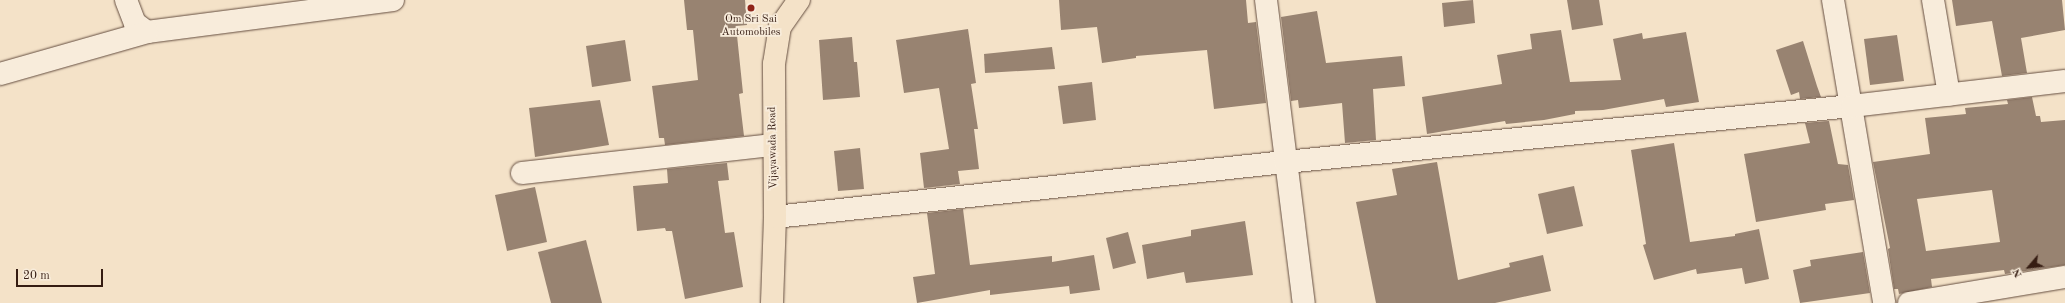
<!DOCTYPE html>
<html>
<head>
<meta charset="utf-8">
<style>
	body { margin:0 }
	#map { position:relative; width:2065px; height:303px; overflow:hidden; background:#f4e2c8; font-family:"Old Standard TT",serif }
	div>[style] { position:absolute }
	.building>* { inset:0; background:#988371 }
	.roads { filter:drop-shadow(0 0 1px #654e40) drop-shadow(0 0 1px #654e40) }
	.minor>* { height:22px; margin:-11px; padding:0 11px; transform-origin:11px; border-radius:11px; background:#f8ecdb }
	.major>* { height:22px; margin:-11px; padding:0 11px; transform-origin:11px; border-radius:11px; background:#f4e2c8 }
	.dots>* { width:11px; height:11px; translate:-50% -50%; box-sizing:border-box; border:2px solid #f8ecdb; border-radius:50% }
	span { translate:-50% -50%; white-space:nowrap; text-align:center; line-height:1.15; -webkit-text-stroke:3.5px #f8ecdb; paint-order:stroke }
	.poi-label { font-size:11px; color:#351c12 }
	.street-label { font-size:11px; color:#351c12 }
	.north { position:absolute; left:2009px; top:247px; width:40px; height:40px; -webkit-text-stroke:3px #f8ecdb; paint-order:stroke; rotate:242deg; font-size:11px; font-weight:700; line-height:16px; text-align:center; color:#351c12 }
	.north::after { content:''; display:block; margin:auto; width:14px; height:18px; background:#351c12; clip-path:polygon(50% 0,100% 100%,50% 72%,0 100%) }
	.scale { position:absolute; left:16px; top:269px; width:87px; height:18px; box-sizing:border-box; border:2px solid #351c12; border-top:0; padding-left:5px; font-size:12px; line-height:14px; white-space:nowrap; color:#351c12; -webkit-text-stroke:3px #f8ecdb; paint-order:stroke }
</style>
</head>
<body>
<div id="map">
	<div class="building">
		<i style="clip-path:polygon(684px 0,745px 0,747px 25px,736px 26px,743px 93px,739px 94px,744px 136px,665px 145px,664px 138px,659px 138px,652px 86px,698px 80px,693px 30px,687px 30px)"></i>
		<i style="clip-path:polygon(1059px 0,1246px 0,1248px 23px,1256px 22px,1266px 103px,1214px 109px,1207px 50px,1136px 56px,1136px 58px,1102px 63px,1097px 27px,1061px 30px)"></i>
		<i style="clip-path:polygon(1473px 0,1475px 23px,1444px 27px,1442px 3px)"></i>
		<i style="clip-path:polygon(1567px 0,1599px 0,1603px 25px,1572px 30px)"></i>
		<i style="clip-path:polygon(1952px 0,2062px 0,2065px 30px,2021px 38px,2027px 73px,2002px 76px,1992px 21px,1956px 26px)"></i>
		<i style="clip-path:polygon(1317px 11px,1326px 63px,1402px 56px,1405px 86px,1373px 89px,1376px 140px,1345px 143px,1342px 103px,1299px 108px,1298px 100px,1291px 101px,1281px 17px)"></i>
		<i style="clip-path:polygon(968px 29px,976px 83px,971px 84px,978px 129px,974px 129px,979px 169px,958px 171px,960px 184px,924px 188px,920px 153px,949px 149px,939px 88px,904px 93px,896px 40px)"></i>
		<i style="clip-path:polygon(1561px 30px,1570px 82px,1621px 80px,1613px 39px,1642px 33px,1643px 39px,1686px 32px,1699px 102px,1666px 107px,1664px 99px,1603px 110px,1575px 111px,1575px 114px,1544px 120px,1506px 124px,1505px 121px,1427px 134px,1422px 97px,1502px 84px,1497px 55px,1532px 49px,1530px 34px)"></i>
		<i style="clip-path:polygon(1897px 35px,1904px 81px,1870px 85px,1864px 39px)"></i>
		<i style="clip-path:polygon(852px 37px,854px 62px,857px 62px,860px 97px,823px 100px,819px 40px)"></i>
		<i style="clip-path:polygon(625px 40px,631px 81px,592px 87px,586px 46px)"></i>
		<i style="clip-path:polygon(1803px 41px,1817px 86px,1821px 97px,1800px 99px,1799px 92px,1791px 95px,1776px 50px)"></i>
		<i style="clip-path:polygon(1052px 47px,1055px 69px,985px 73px,984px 54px)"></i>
		<i style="clip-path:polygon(1092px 82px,1096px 120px,1063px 124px,1058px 86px)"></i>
		<i style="clip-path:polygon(evenodd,2032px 97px,2036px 116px,2040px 116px,2041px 122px,2065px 120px,2065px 265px,2005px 274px,2004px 270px,1931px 279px,1932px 287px,1899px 294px,1898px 289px,1894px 289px,1888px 249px,1890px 248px,1873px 162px,1930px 154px,1925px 118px,1966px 114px,1965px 108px,2008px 104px,2007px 100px,2032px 97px,1992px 190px,2000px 242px,1926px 251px,1917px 199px,1992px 190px)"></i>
		<i style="clip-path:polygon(600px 100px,609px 145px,535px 157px,529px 108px)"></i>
		<i style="clip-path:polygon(1829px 121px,1838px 164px,1848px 165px,1854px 200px,1825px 204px,1826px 210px,1756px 222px,1744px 154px,1810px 143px,1805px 123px)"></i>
		<i style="clip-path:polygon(1674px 143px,1690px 242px,1735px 236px,1735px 234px,1759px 229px,1769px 279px,1745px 284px,1742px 268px,1697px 274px,1696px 269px,1654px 280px,1643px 245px,1646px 244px,1631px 150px)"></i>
		<i style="clip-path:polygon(860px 148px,864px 189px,838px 191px,834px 151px)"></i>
		<i style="clip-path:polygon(1437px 162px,1458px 280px,1510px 267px,1509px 263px,1543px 255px,1551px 291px,1495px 303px,1376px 303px,1356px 202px,1397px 195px,1392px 169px)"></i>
		<i style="clip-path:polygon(727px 163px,729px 180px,718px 181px,725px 233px,734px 232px,743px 287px,685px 299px,672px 231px,666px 231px,665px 228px,637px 231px,633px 186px,668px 183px,667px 169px)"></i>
		<i style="clip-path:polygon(1574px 186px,1583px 226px,1547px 234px,1538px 194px)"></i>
		<i style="clip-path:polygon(535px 187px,547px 242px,507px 251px,495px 195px)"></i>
		<i style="clip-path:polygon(963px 209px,970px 265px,1052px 256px,1052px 262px,1094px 255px,1100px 290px,1070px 294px,1069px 286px,990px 295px,990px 290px,917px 303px,913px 277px,935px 274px,927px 213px)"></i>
		<i style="clip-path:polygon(1245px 221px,1253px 275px,1186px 283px,1184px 272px,1147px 279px,1142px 245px,1191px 236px,1191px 230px)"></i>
		<i style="clip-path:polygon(1128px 232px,1136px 263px,1113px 269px,1106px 238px)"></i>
		<i style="clip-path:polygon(586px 240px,602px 303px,551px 303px,538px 252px)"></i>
		<i style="clip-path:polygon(1863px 252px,1870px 293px,1800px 303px,1793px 270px,1811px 266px,1810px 260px)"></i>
	</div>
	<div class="roads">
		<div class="minor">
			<i style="left:126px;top:0;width:25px;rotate:69deg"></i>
			<i style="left:135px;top:23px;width:15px;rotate:37deg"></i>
			<i style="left:147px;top:32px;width:248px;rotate:-7.4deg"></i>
			<i style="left:1266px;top:0;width:305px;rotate:82.9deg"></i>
			<i style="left:1833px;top:0;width:307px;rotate:80.4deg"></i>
			<i style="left:1933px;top:0;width:96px;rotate:80.4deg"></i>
			<i style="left:0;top:74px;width:153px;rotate:-15.9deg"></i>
			<i style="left:522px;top:173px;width:253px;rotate:-6.4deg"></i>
			<i style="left:775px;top:217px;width:513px;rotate:-6.16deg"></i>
			<i style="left:1285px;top:162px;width:570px;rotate:-5.64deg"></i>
			<i style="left:1852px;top:106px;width:214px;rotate:-6.7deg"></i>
			<i style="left:1909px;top:303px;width:158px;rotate:-9.5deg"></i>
		</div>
		<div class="major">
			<i style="left:772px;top:303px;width:86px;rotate:-88deg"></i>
			<i style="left:775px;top:217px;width:153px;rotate:-90.4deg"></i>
			<i style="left:774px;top:64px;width:37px;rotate:-81deg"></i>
			<i style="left:780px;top:27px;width:33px;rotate:-55deg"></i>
		</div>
	</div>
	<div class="dots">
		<i style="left:751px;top:8px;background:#8f2418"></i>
	</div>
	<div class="poi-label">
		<span style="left:751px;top:27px">Om Sri Sai<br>Automobiles</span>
	</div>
	<div class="street-label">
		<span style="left:774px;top:148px;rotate:-91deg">Vijayawada Road</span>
	</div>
	<div class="north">N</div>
	<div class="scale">20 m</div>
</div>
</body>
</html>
